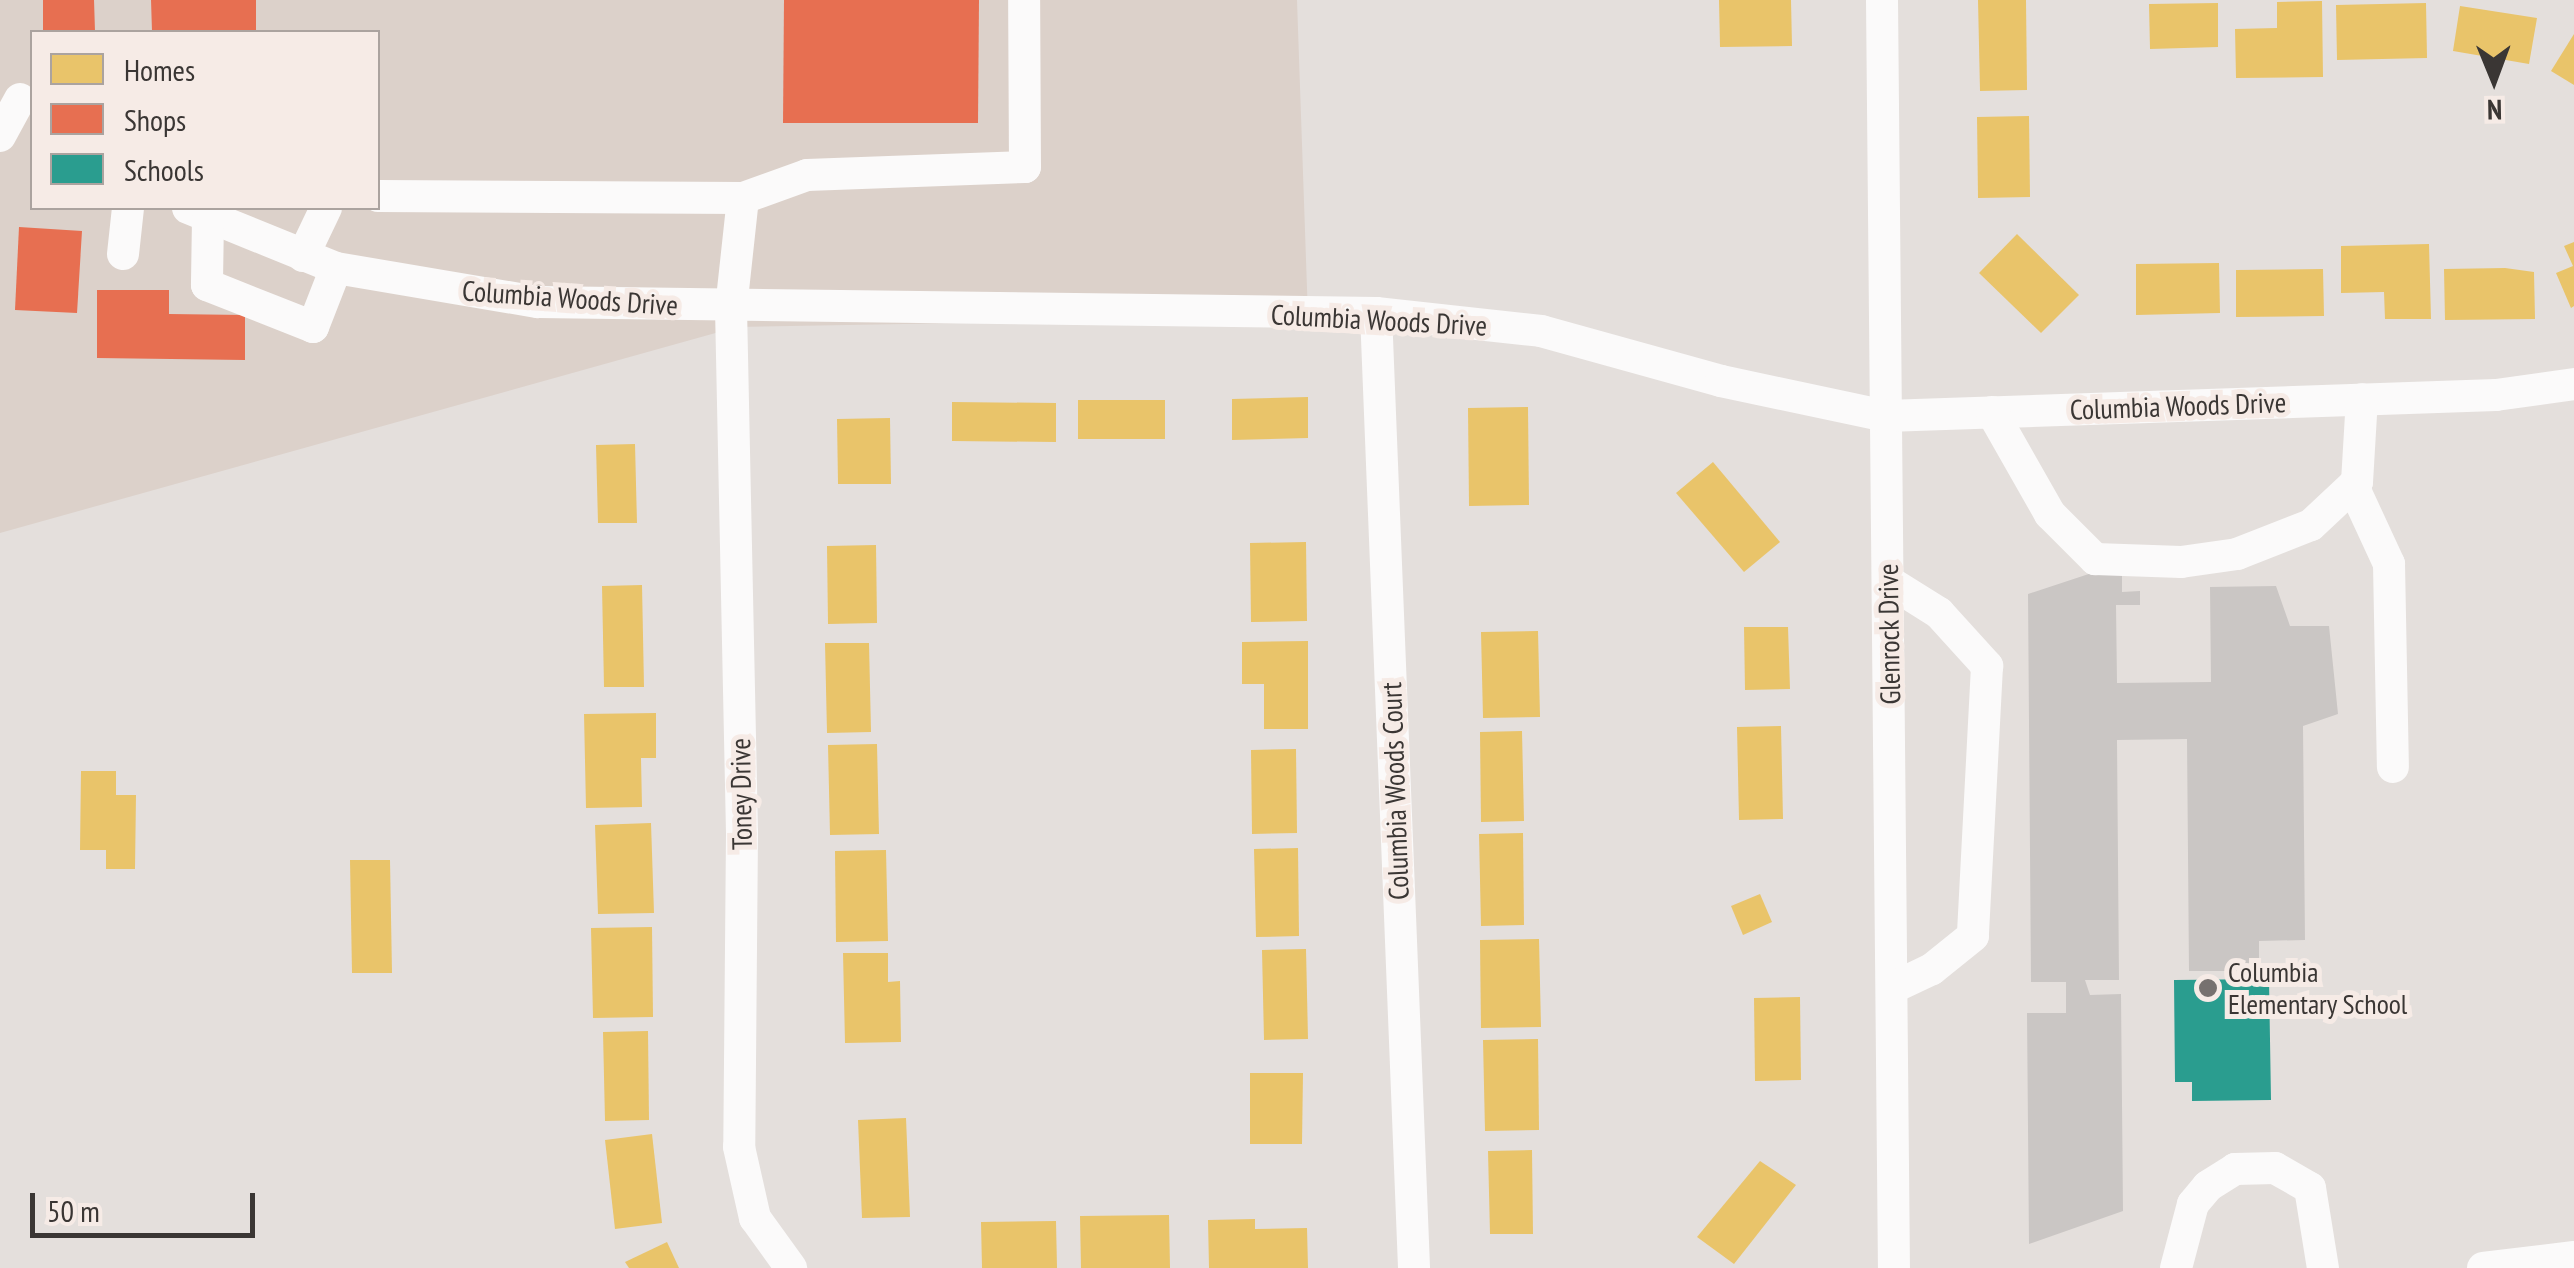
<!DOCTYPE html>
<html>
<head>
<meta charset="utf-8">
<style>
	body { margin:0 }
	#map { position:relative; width:2574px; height:1268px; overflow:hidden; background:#e4dfdc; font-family:"PT Sans Narrow",sans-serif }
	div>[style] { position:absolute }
	.built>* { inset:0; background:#dcd1ca }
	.homes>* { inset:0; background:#e9c46a }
	.shops>* { inset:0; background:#e76f51 }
	.schools>* { inset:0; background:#2a9d8f }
	.building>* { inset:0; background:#cac6c4 }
	.minor>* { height:32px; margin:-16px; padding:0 16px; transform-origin:16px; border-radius:16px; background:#fbfafa }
	.dots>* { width:28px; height:28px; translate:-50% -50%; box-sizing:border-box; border:5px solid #f6ebe6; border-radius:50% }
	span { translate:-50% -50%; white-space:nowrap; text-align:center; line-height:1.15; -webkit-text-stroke:10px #f6ebe6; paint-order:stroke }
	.street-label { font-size:28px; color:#3a3634 }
	.poi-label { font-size:28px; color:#3a3634 }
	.left { translate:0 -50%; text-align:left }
	.legend { position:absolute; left:30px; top:30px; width:350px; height:180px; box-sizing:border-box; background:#f6ebe6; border:2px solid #aba39f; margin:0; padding:12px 18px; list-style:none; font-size:30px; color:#3a3634 }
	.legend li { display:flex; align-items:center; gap:20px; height:50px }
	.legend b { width:50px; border:2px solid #aba39f }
	.north { position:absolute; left:2444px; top:30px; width:100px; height:100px; -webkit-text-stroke:8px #f6ebe6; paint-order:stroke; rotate:179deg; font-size:28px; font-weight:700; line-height:40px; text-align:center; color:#3a3634 }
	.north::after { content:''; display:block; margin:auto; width:35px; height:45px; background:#3a3634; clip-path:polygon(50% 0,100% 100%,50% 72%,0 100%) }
	.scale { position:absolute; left:30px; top:1193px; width:225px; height:45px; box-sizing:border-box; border:5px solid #3a3634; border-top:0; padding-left:12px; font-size:30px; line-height:35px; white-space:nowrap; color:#3a3634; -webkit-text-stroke:8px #f6ebe6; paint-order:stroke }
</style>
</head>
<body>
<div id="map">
	<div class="built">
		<i style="clip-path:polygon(evenodd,0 0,1297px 0,1308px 317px,737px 327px,0 533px,0 0,32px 32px,378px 32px,378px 208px,32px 208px,32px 32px)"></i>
	</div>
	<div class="homes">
		<i style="clip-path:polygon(1719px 0,1791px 0,1792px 46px,1720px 47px)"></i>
		<i style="clip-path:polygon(1978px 0,2026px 0,2027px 90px,1980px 91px)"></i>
		<i style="clip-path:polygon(2322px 1px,2323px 77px,2236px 78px,2235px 29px,2277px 28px,2277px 2px)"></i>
		<i style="clip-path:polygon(2218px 3px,2218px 47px,2150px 49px,2149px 4px)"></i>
		<i style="clip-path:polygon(2426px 3px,2427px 58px,2337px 60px,2336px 5px)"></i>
		<i style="clip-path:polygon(2460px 6px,2537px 18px,2529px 64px,2453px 51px)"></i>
		<i style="clip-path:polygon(2574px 34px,2574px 85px,2551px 71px)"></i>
		<i style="clip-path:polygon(2029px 116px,2030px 197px,1978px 198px,1977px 117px)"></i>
		<i style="clip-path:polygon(2017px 234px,2079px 295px,2041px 333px,1979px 273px)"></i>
		<i style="clip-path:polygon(2574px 242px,2574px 306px,2571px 308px,2556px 273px,2573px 266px,2564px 246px)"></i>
		<i style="clip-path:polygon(2429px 244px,2431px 319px,2385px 319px,2384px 292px,2341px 293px,2341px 246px)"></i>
		<i style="clip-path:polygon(2219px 263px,2220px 313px,2136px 315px,2136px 264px)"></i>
		<i style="clip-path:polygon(2505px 268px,2534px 272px,2535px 319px,2445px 320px,2444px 269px)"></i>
		<i style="clip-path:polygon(2323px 269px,2324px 316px,2236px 317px,2236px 270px)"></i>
		<i style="clip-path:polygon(1308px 397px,1308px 438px,1232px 440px,1232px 399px)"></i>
		<i style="clip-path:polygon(1078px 400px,1165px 400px,1165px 439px,1078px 439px)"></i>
		<i style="clip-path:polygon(952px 402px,1056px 403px,1056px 442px,952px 441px)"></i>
		<i style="clip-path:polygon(1528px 407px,1529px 505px,1469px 506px,1468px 408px)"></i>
		<i style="clip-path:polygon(890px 418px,891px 484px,838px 484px,837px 419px)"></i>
		<i style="clip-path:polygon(635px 444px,637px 523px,598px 523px,596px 445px)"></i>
		<i style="clip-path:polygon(1713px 462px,1780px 542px,1744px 572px,1676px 493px)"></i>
		<i style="clip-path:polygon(1306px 542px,1307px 621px,1251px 622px,1250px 543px)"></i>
		<i style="clip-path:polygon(876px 545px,877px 623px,828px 624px,827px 546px)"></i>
		<i style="clip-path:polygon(642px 585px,644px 687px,604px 687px,602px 586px)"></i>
		<i style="clip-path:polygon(1744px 627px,1788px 627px,1790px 689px,1745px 690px)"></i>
		<i style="clip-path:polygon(1538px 631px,1540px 717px,1483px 718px,1481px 632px)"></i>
		<i style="clip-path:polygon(1308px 641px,1308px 729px,1264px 729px,1264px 684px,1242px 684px,1242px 642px)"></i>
		<i style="clip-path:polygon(825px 643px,869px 643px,871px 732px,827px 733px)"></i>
		<i style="clip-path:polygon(656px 713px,656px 758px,641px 758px,642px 807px,586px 808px,584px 714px)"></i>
		<i style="clip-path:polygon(1781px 726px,1783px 819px,1739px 820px,1737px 727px)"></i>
		<i style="clip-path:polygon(1522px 731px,1524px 821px,1481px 822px,1480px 732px)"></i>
		<i style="clip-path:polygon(877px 744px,879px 834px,830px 835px,828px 745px)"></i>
		<i style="clip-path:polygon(1296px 749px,1297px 833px,1252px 834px,1251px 750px)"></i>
		<i style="clip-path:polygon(81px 771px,116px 771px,116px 795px,136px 795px,135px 869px,106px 869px,106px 850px,80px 850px)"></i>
		<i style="clip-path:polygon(651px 823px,654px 913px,598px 914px,595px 825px)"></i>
		<i style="clip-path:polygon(1523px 833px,1524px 925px,1481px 926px,1479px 834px)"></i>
		<i style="clip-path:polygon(1298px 848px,1299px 936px,1256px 937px,1254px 849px)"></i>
		<i style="clip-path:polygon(886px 850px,888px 941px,836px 942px,835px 851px)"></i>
		<i style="clip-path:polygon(350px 860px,390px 860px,392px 973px,352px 973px)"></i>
		<i style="clip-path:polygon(1760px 894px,1772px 922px,1743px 935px,1731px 906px)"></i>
		<i style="clip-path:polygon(652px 927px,653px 1017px,593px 1018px,591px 928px)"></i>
		<i style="clip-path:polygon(1539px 939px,1541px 1027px,1481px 1028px,1480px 940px)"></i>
		<i style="clip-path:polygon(1306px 949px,1308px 1039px,1264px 1040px,1262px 950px)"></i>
		<i style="clip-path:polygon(843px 953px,888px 953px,888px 982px,900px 981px,901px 1042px,845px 1043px)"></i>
		<i style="clip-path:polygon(1800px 997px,1801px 1080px,1755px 1081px,1754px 998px)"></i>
		<i style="clip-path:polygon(648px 1031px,649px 1120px,605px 1121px,603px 1032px)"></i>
		<i style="clip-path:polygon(1538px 1039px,1539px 1130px,1485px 1131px,1483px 1040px)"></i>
		<i style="clip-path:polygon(1250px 1073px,1303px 1073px,1302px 1144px,1250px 1144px)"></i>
		<i style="clip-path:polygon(906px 1118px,910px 1217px,862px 1218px,858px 1120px)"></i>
		<i style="clip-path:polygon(652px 1134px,662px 1223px,615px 1229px,605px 1140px)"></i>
		<i style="clip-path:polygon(1532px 1150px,1533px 1234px,1490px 1234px,1488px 1151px)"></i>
		<i style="clip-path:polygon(1760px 1161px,1796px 1185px,1734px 1264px,1697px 1237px)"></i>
		<i style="clip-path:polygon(1169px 1215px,1170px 1268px,1081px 1268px,1080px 1216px)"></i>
		<i style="clip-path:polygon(1255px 1219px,1255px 1229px,1307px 1228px,1308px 1268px,1209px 1268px,1208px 1220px)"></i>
		<i style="clip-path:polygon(1056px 1221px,1057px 1268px,982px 1268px,981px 1222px)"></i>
		<i style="clip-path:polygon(667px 1242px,679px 1268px,629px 1268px,625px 1262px)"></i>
	</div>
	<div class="shops">
		<i style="clip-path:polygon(43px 0,94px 0,95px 32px,43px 32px)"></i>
		<i style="clip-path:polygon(151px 0,256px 0,256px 32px,152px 32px)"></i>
		<i style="clip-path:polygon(784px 0,979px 0,978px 123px,783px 123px)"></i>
		<i style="clip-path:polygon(19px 227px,82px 231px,77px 313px,15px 310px)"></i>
		<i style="clip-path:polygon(97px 290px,169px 290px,169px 314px,245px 315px,245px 360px,97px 358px)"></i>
	</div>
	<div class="schools">
		<i style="clip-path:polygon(2269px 979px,2271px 1100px,2192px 1101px,2192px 1082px,2175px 1082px,2174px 980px)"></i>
	</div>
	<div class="building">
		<i style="clip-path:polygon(2122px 563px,2122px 592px,2140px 591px,2140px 605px,2116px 605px,2117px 683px,2211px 682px,2210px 587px,2276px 586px,2290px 626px,2329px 626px,2338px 714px,2303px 726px,2305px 940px,2259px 941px,2259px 971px,2189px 971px,2187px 739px,2117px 740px,2119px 980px,2085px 980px,2090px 995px,2121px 994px,2123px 1211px,2029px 1244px,2027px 1013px,2066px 1013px,2066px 982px,2031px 982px,2028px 594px)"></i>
	</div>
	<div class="minor">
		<i style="left:1882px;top:0;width:1268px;rotate:89.46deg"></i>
		<i style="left:0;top:136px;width:42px;rotate:-61.6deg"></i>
		<i style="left:378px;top:196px;width:365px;rotate:0.3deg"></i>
		<i style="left:743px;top:198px;width:68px;rotate:-19.8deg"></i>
		<i style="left:807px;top:175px;width:218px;rotate:-2.1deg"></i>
		<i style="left:1025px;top:167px;width:167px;rotate:-90.3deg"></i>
		<i style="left:743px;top:198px;width:111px;rotate:96.2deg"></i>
		<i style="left:731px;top:308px;width:525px;rotate:88.8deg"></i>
		<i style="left:742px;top:833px;width:314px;rotate:90.5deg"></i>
		<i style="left:739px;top:1147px;width:73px;rotate:77.3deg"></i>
		<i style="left:755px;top:1218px;width:62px;rotate:54.2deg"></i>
		<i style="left:188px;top:208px;width:160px;rotate:22.1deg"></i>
		<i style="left:336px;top:268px;width:205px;rotate:9.6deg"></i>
		<i style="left:538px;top:302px;width:838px;rotate:0.75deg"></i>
		<i style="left:1376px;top:313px;width:166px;rotate:6.2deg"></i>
		<i style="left:1541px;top:331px;width:187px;rotate:15.5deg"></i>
		<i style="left:1721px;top:381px;width:169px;rotate:12deg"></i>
		<i style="left:1886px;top:416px;width:610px;rotate:-1.97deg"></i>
		<i style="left:2496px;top:395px;width:79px;rotate:-8deg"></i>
		<i style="left:208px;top:218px;width:67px;rotate:90.9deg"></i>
		<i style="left:207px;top:285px;width:114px;rotate:21.6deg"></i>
		<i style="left:313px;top:327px;width:63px;rotate:-68.7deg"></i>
		<i style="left:123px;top:254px;width:46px;rotate:-83.8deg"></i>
		<i style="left:303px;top:256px;width:53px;rotate:-64.4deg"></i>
		<i style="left:1376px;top:313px;width:956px;rotate:87.72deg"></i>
		<i style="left:1992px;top:412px;width:117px;rotate:60.4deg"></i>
		<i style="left:2050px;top:514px;width:64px;rotate:45deg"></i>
		<i style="left:2095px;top:559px;width:86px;rotate:2deg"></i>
		<i style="left:2181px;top:562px;width:57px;rotate:-8.1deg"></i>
		<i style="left:2237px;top:554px;width:79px;rotate:-21.4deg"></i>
		<i style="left:2311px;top:525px;width:63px;rotate:-43.1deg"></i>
		<i style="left:2357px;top:482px;width:83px;rotate:-86.6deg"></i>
		<i style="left:2353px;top:486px;width:86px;rotate:65.2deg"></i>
		<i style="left:2389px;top:564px;width:203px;rotate:88.9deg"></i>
		<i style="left:1888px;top:581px;width:60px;rotate:32.1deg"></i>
		<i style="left:1939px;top:613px;width:72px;rotate:47.8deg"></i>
		<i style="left:1987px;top:666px;width:270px;rotate:93deg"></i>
		<i style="left:1973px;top:936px;width:53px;rotate:141.2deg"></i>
		<i style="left:1932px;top:969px;width:44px;rotate:154.6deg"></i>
		<i style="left:2176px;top:1268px;width:66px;rotate:-75.1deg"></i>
		<i style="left:2193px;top:1204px;width:23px;rotate:-50deg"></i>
		<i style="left:2208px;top:1186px;width:32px;rotate:-32deg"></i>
		<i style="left:2235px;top:1169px;width:40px;rotate:-1.4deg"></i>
		<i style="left:2275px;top:1168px;width:40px;rotate:29.7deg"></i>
		<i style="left:2310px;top:1188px;width:81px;rotate:80.8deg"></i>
		<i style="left:2483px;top:1268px;width:92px;rotate:-6.9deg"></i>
	</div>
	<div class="dots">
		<i style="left:2208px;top:988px;background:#76716f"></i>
	</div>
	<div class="street-label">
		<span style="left:570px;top:298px;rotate:4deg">Columbia Woods Drive</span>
		<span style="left:1379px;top:320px;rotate:3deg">Columbia Woods Drive</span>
		<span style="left:2178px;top:406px;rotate:-2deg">Columbia Woods Drive</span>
		<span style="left:1889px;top:634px;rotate:-91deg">Glenrock Drive</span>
		<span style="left:1395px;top:791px;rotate:-92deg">Columbia Woods Court</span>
		<span style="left:741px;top:794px;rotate:-91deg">Toney Drive</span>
	</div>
	<div class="poi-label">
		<span class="left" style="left:2228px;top:988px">Columbia<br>Elementary School</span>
	</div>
	<ul class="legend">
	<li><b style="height:28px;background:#e9c46a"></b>Homes</li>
	<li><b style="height:28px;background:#e76f51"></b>Shops</li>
	<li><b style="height:28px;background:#2a9d8f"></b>Schools</li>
	</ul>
	<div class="north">N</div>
	<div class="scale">50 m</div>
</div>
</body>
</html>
